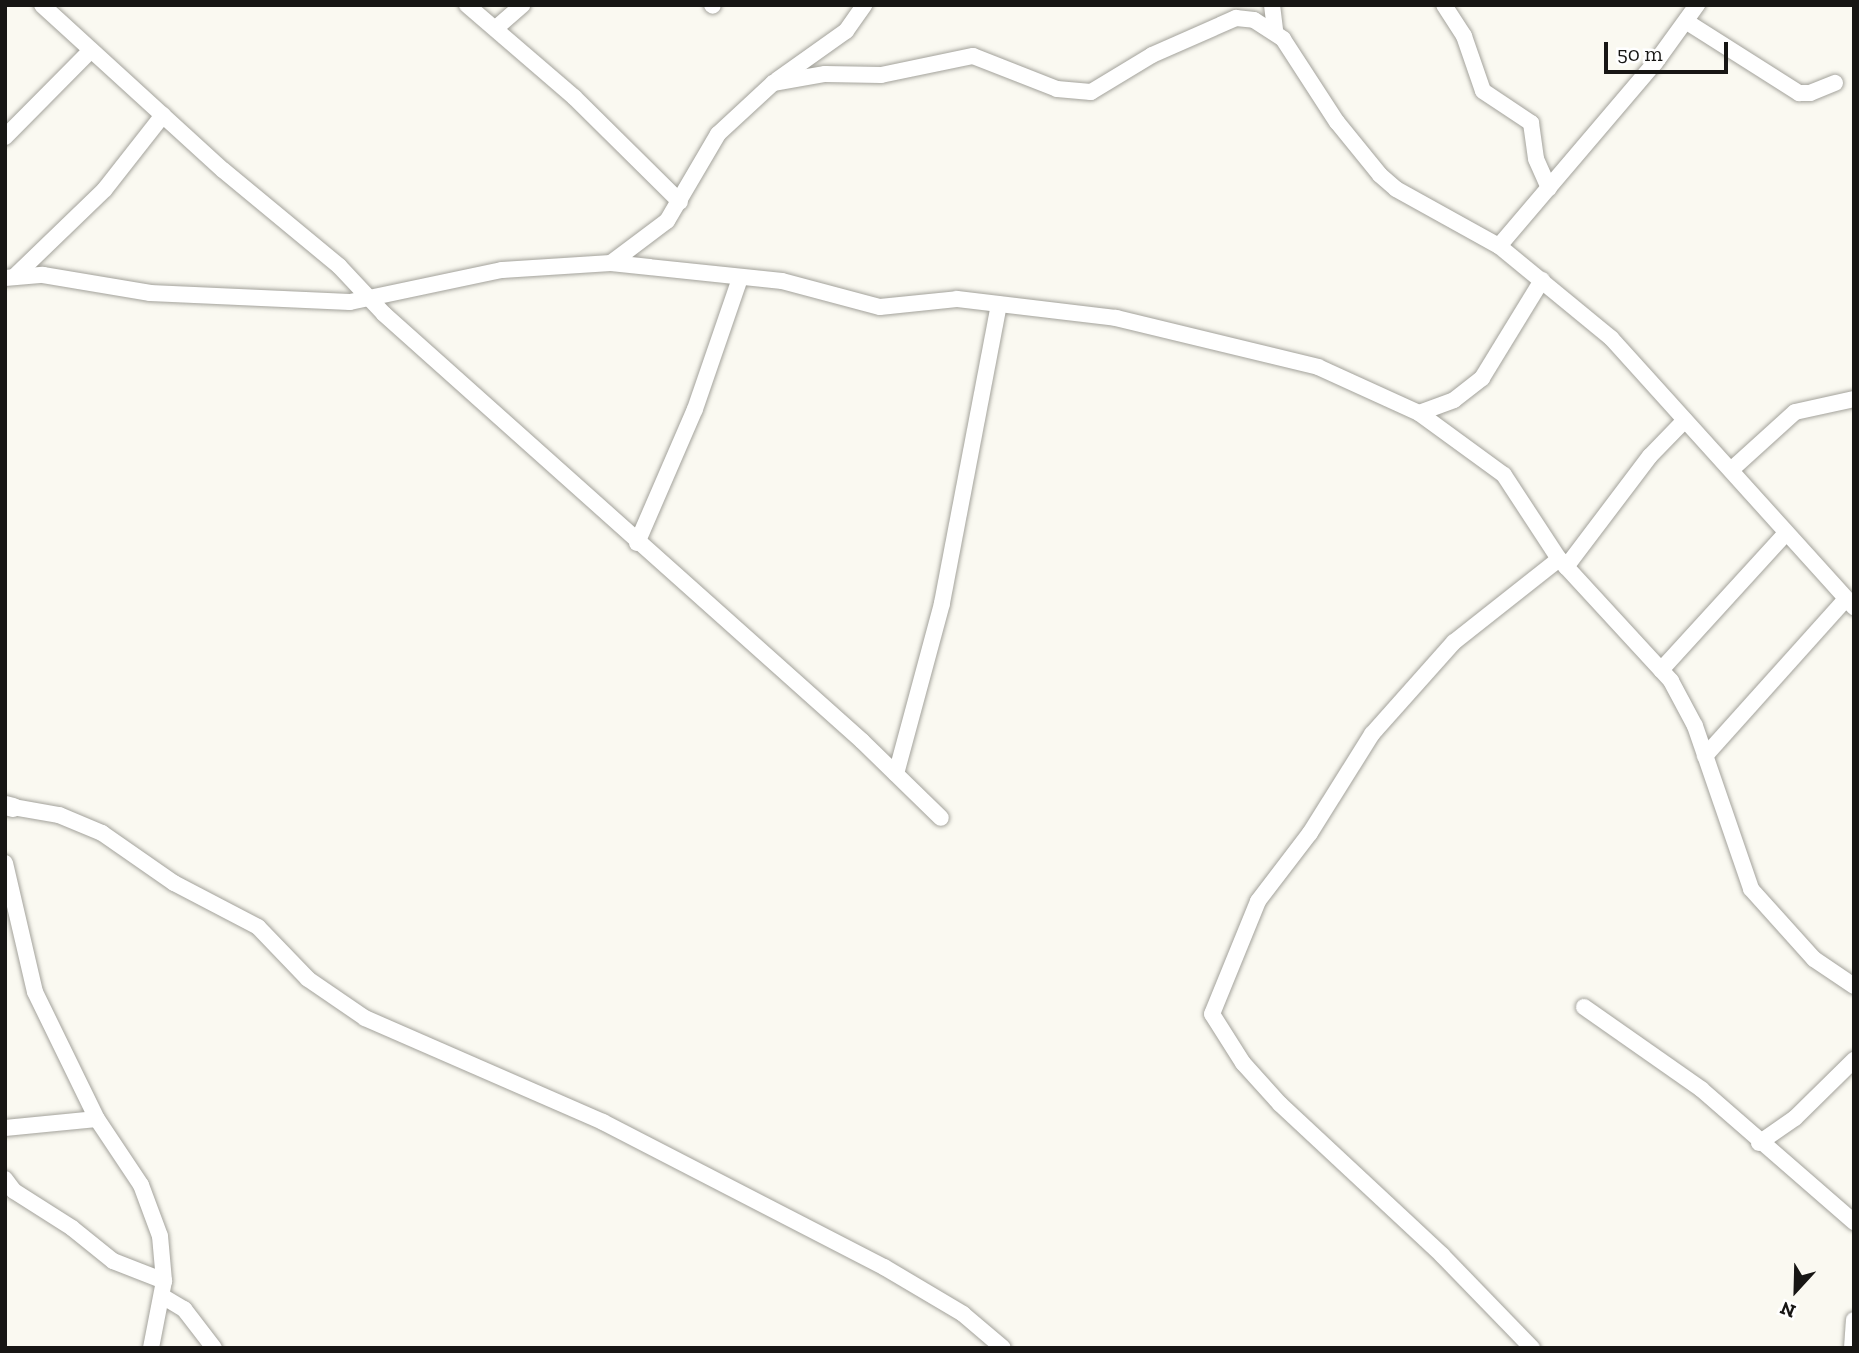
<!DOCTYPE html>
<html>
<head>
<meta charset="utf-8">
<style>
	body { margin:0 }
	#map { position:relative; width:1859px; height:1353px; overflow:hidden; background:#faf9f1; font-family:"Zilla Slab",serif }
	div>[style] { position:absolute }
	.roads { filter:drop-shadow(0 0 2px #a3a29b) drop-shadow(0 0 2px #a3a29b) }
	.minor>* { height:16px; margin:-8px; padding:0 8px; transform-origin:8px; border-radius:8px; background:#fff }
	.tertiary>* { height:19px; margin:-9.5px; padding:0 9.5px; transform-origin:9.5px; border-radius:9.5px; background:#fff }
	span { translate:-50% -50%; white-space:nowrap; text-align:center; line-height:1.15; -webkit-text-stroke:7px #fff; paint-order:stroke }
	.frame { position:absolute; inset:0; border:7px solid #171614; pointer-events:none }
	.north { position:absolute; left:1761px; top:1255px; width:70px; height:70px; -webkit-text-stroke:5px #fff; paint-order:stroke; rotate:202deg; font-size:19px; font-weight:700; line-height:28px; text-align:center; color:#171614 }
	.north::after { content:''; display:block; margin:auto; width:24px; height:32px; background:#171614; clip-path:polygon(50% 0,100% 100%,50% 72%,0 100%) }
	.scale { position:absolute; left:1604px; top:42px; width:124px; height:32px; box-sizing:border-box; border:4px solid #171614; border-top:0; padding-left:9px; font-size:21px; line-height:24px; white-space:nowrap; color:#171614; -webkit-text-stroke:5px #fff; paint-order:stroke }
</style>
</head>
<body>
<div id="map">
	<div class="roads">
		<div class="minor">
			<i style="left:42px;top:5px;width:245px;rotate:42.4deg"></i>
			<i style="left:223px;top:170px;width:151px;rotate:39.6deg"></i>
			<i style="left:339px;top:266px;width:66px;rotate:46.8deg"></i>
			<i style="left:384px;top:314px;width:641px;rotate:41.77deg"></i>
			<i style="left:862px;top:741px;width:110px;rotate:44.3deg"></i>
			<i style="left:467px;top:5px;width:141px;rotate:40.7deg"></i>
			<i style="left:574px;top:97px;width:149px;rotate:44.7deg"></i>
			<i style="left:712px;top:5px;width:1px;rotate:45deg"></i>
			<i style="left:1272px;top:5px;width:25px;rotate:83deg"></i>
			<i style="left:1444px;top:5px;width:37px;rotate:57deg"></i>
			<i style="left:1464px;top:36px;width:58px;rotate:70.9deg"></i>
			<i style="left:1483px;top:91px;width:58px;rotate:33.7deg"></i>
			<i style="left:1531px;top:123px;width:36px;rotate:82deg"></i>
			<i style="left:1536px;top:159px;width:32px;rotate:66deg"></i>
			<i style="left:1687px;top:22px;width:133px;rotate:32.4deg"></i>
			<i style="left:1799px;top:93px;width:11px"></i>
			<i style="left:1810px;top:93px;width:27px;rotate:-22deg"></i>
			<i style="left:496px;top:28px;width:35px;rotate:-41deg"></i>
			<i style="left:777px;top:80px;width:85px;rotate:-35.4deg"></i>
			<i style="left:846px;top:31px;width:32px;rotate:-55deg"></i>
			<i style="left:5px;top:137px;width:122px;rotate:-45.3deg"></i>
			<i style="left:1499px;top:246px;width:240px;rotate:-49.6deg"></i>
			<i style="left:1655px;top:63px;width:72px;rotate:-54.1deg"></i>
			<i style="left:611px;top:263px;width:70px;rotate:-36.9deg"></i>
			<i style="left:667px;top:221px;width:101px;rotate:-59.6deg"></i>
			<i style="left:718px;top:134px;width:75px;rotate:-42.8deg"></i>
			<i style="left:773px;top:83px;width:53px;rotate:-9.8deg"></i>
			<i style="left:825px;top:74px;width:56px;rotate:1deg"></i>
			<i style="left:881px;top:75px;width:94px;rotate:-11.7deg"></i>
			<i style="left:973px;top:56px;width:90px;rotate:21.4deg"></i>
			<i style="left:1057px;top:89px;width:34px;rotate:5deg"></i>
			<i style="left:1091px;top:92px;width:71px;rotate:-31.2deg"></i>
			<i style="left:1152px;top:55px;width:92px;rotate:-23.8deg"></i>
			<i style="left:1236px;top:18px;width:18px;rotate:6deg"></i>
			<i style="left:1254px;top:20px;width:35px;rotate:33deg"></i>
			<i style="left:1283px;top:39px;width:99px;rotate:57deg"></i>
			<i style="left:1337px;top:122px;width:68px;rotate:50.9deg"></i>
			<i style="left:1380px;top:175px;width:21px;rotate:41deg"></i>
			<i style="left:1396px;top:189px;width:118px;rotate:29deg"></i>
			<i style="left:1499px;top:246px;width:145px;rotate:39.4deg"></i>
			<i style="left:1611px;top:338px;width:363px;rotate:47.9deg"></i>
			<i style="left:15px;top:276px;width:125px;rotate:-44deg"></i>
			<i style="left:105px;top:189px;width:94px;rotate:-51.9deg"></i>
			<i style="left:5px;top:278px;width:38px;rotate:-5deg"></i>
			<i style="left:43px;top:275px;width:109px;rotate:9.5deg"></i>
			<i style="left:150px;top:293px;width:200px;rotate:2.6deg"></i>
			<i style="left:350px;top:302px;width:155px;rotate:-11.9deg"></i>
			<i style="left:502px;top:270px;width:109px;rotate:-3.7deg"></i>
			<i style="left:611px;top:263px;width:172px;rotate:6deg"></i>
			<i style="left:782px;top:281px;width:101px;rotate:14.9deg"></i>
			<i style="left:880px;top:307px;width:77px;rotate:-5.9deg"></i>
			<i style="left:957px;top:299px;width:160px;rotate:6.8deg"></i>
			<i style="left:1116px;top:318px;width:208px;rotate:13.6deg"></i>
			<i style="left:1318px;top:367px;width:111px;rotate:24.5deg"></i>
			<i style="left:1419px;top:413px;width:105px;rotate:36.1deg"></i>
			<i style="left:1504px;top:475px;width:100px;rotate:56.8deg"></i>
			<i style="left:1559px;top:559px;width:166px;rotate:47.4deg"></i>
			<i style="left:1671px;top:681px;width:51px;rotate:61.9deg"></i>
			<i style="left:1695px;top:726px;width:172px;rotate:71deg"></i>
			<i style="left:1751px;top:889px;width:94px;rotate:48deg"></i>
			<i style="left:1814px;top:959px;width:48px;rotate:34deg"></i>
			<i style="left:1419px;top:413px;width:37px;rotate:-20deg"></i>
			<i style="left:1454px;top:400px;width:36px;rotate:-38deg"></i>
			<i style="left:1482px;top:378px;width:115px;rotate:-58.5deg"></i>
			<i style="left:1731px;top:470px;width:86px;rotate:-42.2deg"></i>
			<i style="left:1795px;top:412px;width:60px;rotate:-12.4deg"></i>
			<i style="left:637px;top:543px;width:146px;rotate:-66.6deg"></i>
			<i style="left:695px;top:409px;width:139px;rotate:-71deg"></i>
			<i style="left:1566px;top:567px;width:139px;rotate:-52.9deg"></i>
			<i style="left:1650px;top:456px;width:50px;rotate:-45.8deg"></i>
			<i style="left:1661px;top:670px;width:185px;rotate:-47.6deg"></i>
			<i style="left:1705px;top:756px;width:211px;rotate:-48.1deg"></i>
			<i style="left:896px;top:774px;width:177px;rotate:-74.9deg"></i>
			<i style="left:942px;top:603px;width:304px;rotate:-79.2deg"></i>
			<i style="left:13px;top:807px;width:47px;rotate:9.9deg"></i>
			<i style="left:59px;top:815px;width:47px;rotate:22.7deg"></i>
			<i style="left:102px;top:833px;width:88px;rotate:34.8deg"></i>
			<i style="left:174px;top:883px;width:95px;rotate:27.6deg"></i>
			<i style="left:258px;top:927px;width:72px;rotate:46.1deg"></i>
			<i style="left:308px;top:979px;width:69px;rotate:34.4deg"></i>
			<i style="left:365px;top:1018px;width:260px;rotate:23.6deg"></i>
			<i style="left:603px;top:1122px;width:316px;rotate:27.3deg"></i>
			<i style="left:884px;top:1267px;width:92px;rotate:30.7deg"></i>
			<i style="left:963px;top:1314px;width:52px;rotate:40.4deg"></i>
			<i style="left:5px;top:863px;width:132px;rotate:76.9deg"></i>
			<i style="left:35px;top:992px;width:141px;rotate:64deg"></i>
			<i style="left:97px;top:1119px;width:79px;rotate:56.3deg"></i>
			<i style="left:141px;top:1185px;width:54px;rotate:69.6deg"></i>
			<i style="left:160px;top:1236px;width:45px;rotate:84.9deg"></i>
			<i style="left:164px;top:1281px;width:68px;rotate:101deg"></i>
			<i style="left:1584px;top:1007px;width:143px;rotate:35deg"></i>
			<i style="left:1701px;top:1089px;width:203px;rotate:41deg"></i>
			<i style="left:5px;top:1128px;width:92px;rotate:-5.6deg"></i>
			<i style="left:1759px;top:1143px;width:44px;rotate:-34.8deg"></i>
			<i style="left:1795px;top:1118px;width:83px;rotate:-44.5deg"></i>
			<i style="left:5px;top:1179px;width:15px;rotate:53deg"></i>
			<i style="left:14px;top:1191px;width:69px;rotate:32.5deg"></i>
			<i style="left:72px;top:1228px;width:53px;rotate:38.8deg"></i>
			<i style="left:113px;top:1261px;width:55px;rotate:21.4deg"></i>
			<i style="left:162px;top:1296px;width:26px;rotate:31deg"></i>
			<i style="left:184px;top:1309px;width:49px;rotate:52.4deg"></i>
			<i style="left:1532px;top:1348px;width:129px;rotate:-134.1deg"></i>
			<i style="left:1442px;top:1255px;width:221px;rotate:-137deg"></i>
			<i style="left:1280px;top:1104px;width:55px;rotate:-132.1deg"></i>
			<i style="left:1243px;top:1063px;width:58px;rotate:-122.3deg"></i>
			<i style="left:1212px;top:1014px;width:122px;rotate:-67.8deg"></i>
			<i style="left:1258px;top:901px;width:86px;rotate:-52.6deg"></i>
			<i style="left:1310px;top:833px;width:117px;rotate:-57.9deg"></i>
			<i style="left:1372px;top:734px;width:123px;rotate:-48.3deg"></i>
			<i style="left:1454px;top:642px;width:134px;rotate:-38.3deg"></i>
			<i style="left:1852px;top:1348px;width:28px;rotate:-86deg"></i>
		</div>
		<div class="tertiary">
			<i style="left:5px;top:805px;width:8px;rotate:14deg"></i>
		</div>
	</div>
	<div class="frame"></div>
	<div class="north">N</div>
	<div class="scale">50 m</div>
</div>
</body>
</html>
